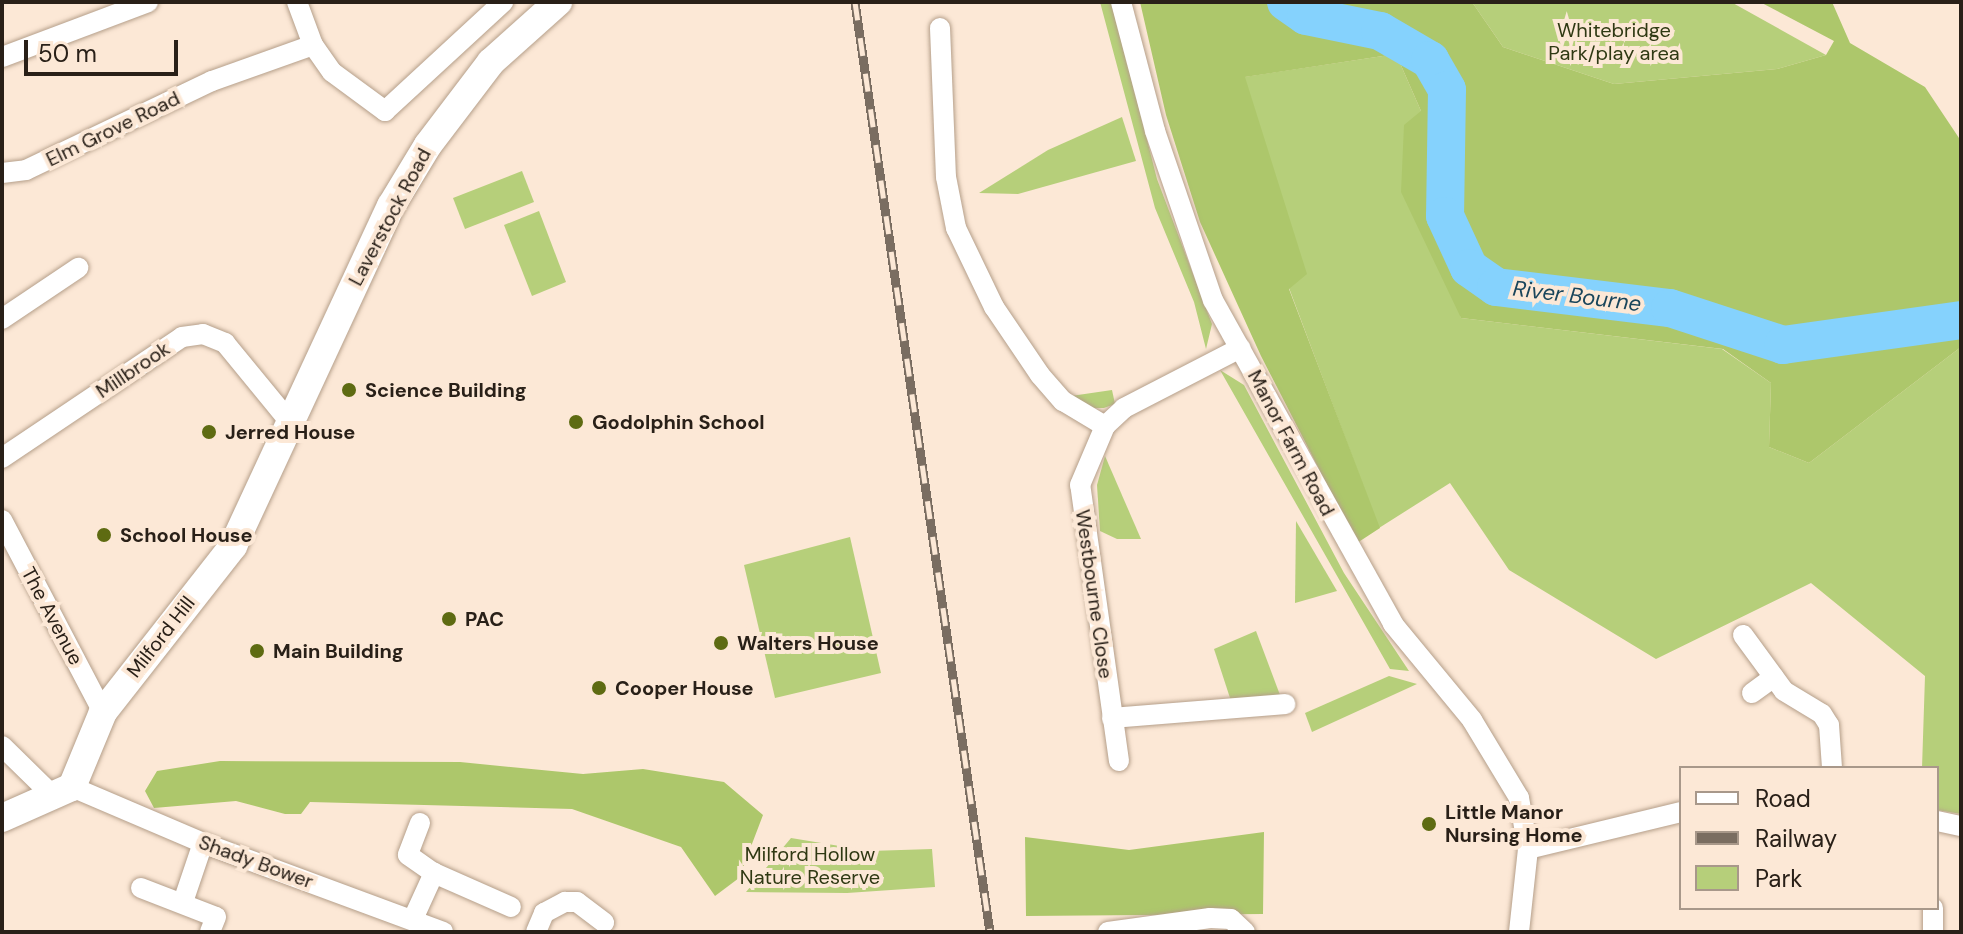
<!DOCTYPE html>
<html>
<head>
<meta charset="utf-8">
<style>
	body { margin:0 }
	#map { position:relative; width:1963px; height:934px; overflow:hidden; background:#fce8d6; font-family:"DM Sans",sans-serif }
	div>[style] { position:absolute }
	.green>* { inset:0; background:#b6cf7a }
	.forest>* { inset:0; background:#adc76b }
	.river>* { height:38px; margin:-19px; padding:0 19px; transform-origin:19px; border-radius:19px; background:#85d2fd }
	.roads { filter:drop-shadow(0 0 2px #b59f8a) drop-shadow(0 0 2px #b59f8a) }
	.street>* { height:20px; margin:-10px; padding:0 10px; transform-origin:10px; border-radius:10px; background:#fff }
	.secondary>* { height:28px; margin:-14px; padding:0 14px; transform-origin:14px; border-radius:14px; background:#fff }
	.rail>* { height:9px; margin-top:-4.5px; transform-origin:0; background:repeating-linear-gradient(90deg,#fce8d6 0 18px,#7a6d61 0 36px); box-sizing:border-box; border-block:2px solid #7a6d61 }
	.dots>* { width:22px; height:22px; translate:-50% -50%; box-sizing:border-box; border:4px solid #fce8d6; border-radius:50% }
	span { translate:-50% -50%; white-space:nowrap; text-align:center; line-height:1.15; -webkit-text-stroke:8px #fce8d6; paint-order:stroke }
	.park-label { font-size:20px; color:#2f3913 }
	.street-label { font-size:20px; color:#292018 }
	.poi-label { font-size:20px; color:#292018; font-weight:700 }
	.left { translate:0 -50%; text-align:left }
	.water-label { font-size:22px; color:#19455b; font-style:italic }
	.frame { position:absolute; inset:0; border:4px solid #292018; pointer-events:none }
	.legend { position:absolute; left:1679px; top:766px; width:260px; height:144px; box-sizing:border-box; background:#fce8d6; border:2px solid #a8988a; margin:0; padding:10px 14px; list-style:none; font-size:24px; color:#292018 }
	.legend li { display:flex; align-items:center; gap:16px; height:40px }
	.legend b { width:40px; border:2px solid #a8988a }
	.scale { position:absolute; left:24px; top:40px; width:154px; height:36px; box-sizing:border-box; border:4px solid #292018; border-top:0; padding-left:10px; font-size:24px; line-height:28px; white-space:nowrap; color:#292018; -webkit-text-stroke:6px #fce8d6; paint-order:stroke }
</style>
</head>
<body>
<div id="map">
	<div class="green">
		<i style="clip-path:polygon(1100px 2px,1112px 2px,1157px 179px,1212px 324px,1206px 349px,1194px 302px,1155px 208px)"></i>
		<i style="clip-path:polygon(1472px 2px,1731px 2px,1826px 55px,1777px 69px,1614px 84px,1503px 47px)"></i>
		<i style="clip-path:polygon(1396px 54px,1421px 111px,1461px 318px,1722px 349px,1771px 383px,1769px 447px,1809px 463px,1961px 347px,1961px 814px,1937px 810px,1937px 768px,1922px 768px,1925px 676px,1811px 583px,1656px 659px,1509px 570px,1450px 483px,1379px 528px,1289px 288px,1244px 77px)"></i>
		<i style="clip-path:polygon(1122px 117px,1136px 161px,1018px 194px,979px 193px,1048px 150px)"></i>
		<i style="clip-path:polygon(522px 171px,534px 202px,465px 229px,453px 198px)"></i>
		<i style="clip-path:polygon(539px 211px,566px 282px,532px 296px,504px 225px)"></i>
		<i style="clip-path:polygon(1220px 370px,1244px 385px,1344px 573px,1409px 671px,1390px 669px)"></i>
		<i style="clip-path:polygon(1112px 390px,1115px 404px,1104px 408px,1092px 408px,1071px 396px)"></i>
		<i style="clip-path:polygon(1105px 456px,1141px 539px,1117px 539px,1100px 531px,1097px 485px)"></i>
		<i style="clip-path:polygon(1296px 521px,1337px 591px,1295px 603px)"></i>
		<i style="clip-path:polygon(850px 537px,881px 673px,775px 698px,744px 565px)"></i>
		<i style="clip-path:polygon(1256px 631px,1280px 695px,1231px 701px,1214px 649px)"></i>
		<i style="clip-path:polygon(1389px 676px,1417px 684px,1312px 732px,1305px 713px)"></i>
		<i style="clip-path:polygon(791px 838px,870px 851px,932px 849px,935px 887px,847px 893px,746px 892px)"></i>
	</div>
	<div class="forest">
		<i style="clip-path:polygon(1140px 2px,1472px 2px,1503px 47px,1614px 84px,1777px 69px,1826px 55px,1834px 41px,1760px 2px,1832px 2px,1850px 43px,1925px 87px,1961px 141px,1961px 304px,1945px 319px,1961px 332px,1961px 347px,1809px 463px,1769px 447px,1771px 383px,1723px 349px,1461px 318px,1401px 192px,1404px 125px,1421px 111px,1396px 54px,1245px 77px,1307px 274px,1289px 289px,1380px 528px,1357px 543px,1261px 356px,1200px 222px,1166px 115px)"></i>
		<i style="clip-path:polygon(220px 761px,460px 762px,583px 774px,643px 769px,724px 782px,763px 815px,739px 878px,715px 896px,681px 847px,572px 809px,310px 802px,301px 814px,285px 814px,236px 801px,154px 808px,145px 791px,157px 771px)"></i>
		<i style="clip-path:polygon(1264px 832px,1263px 914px,1026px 916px,1025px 837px,1129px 850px)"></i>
	</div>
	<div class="river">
		<i style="left:1286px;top:2px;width:24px;rotate:35deg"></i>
		<i style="left:1306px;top:16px;width:76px;rotate:11.5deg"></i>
		<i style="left:1380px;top:31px;width:58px;rotate:30.1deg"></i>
		<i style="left:1430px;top:60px;width:34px;rotate:60deg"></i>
		<i style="left:1447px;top:90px;width:126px;rotate:90.9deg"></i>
		<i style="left:1445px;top:216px;width:57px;rotate:65.2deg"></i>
		<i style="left:1469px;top:268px;width:33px;rotate:35deg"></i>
		<i style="left:1496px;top:287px;width:175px;rotate:6.9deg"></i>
		<i style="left:1670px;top:308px;width:119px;rotate:18.1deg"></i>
		<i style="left:1783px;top:345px;width:180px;rotate:-8deg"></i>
	</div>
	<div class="roads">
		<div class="street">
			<i style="left:297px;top:2px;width:46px;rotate:69.6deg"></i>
			<i style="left:313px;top:45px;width:33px;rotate:55deg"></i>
			<i style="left:332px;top:72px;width:66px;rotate:36.3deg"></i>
			<i style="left:385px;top:111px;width:161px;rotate:-42.7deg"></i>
			<i style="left:1121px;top:2px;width:133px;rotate:75.2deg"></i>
			<i style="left:1155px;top:131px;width:179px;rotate:71.1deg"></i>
			<i style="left:1213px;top:300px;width:371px;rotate:60.9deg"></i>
			<i style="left:1393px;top:624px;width:124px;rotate:50.5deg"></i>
			<i style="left:1472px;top:720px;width:91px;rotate:58.9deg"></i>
			<i style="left:1519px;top:798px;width:52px;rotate:80deg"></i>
			<i style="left:1528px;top:849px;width:83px;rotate:96.2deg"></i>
			<i style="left:940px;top:28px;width:149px;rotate:87.7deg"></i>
			<i style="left:946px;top:177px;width:52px;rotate:78.9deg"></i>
			<i style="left:956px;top:228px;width:88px;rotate:64.3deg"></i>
			<i style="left:994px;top:307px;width:82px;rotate:55.9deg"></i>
			<i style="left:1040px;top:375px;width:35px;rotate:49deg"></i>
			<i style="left:1063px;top:401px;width:49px;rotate:30.8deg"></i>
			<i style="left:2px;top:57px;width:156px;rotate:-20.6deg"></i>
			<i style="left:2px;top:173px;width:24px;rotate:-7deg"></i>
			<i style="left:26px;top:170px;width:206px;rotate:-25.6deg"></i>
			<i style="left:212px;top:81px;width:107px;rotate:-19.6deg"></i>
			<i style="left:2px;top:319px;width:92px;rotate:-33.9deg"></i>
			<i style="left:2px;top:458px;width:217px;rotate:-33.9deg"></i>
			<i style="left:182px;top:337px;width:21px;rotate:-8deg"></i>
			<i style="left:203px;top:334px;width:24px;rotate:22deg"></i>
			<i style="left:225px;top:343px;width:101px;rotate:50.6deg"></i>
			<i style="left:2px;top:520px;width:217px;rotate:62.3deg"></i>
			<i style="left:1743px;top:635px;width:69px;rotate:53.8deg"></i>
			<i style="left:1784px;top:691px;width:44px;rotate:31.2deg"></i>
			<i style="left:1822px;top:714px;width:13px;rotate:58deg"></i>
			<i style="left:1829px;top:725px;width:43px;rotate:86deg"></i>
			<i style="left:1752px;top:693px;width:27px;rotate:-36deg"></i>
			<i style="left:1112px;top:718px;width:174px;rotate:-4.6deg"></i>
			<i style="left:2px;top:746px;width:71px;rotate:44.4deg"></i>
			<i style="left:1119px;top:761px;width:279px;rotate:-98deg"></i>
			<i style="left:1080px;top:485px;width:64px;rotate:-67deg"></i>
			<i style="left:1105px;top:426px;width:26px;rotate:-43deg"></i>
			<i style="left:1124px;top:408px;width:131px;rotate:-27.3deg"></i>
			<i style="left:72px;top:787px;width:142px;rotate:23.1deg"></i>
			<i style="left:203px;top:843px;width:256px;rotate:20.3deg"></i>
			<i style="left:1937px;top:821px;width:25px;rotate:12deg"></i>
			<i style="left:420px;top:823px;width:34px;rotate:111deg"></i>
			<i style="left:408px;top:855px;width:32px;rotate:35deg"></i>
			<i style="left:1528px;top:849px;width:157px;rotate:-13.6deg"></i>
			<i style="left:141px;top:888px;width:80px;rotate:21.1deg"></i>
			<i style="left:216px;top:917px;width:16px;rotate:112deg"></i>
			<i style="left:183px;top:902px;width:62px;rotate:-71.3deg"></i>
			<i style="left:413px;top:919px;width:51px;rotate:-65.5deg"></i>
			<i style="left:434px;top:873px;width:84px;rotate:23.8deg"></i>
			<i style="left:536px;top:932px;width:21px;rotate:-67deg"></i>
			<i style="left:544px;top:913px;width:24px;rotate:-28deg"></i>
			<i style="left:565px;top:902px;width:12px"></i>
			<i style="left:577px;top:902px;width:34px;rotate:37deg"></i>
			<i style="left:1108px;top:932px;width:103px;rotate:-7.8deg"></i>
			<i style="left:1210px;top:918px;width:21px;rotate:3deg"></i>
			<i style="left:1231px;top:919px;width:19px;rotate:43deg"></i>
			<i style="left:1933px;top:932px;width:24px;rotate:-90deg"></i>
		</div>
		<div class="secondary">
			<i style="left:2px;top:818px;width:77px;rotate:-23.9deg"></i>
			<i style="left:72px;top:787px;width:81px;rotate:-67.5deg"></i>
			<i style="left:103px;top:712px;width:211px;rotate:-51.9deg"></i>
			<i style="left:233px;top:546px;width:375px;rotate:-65.1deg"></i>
			<i style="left:391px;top:206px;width:71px;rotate:-58.8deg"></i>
			<i style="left:428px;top:145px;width:104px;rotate:-52.8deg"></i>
			<i style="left:491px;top:62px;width:90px;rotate:-41.8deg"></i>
		</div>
	</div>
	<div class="rail">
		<i style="left:855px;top:2px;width:940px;rotate:81.74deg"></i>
	</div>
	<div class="dots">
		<i style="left:349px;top:390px;background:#5e6b12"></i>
		<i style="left:576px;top:422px;background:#5e6b12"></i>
		<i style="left:209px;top:432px;background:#5e6b12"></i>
		<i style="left:104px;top:535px;background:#5e6b12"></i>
		<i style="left:449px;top:619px;background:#5e6b12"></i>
		<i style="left:721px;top:643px;background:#5e6b12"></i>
		<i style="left:257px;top:651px;background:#5e6b12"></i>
		<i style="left:599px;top:688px;background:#5e6b12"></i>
		<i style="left:1429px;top:824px;background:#5e6b12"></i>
	</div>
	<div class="park-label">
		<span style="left:1614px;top:42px">Whitebridge<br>Park/play area</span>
		<span style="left:810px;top:866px">Milford Hollow<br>Nature Reserve</span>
	</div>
	<div class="street-label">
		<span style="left:113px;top:129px;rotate:-26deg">Elm Grove Road</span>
		<span style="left:390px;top:217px;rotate:-62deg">Laverstock Road</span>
		<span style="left:133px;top:370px;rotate:-34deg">Millbrook</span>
		<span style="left:1291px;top:443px;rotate:62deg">Manor Farm Road</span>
		<span style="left:1094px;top:594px;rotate:82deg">Westbourne Close</span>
		<span style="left:52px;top:616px;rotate:62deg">The Avenue</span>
		<span style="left:161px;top:637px;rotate:-52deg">Milford Hill</span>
		<span style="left:256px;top:862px;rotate:20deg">Shady Bower</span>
	</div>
	<div class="poi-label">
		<span class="left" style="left:365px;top:390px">Science Building</span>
		<span class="left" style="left:592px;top:422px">Godolphin School</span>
		<span class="left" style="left:225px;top:432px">Jerred House</span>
		<span class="left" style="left:120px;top:535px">School House</span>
		<span class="left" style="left:465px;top:619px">PAC</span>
		<span class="left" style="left:737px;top:643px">Walters House</span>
		<span class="left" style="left:273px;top:651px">Main Building</span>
		<span class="left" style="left:615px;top:688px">Cooper House</span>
		<span class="left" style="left:1445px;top:824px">Little Manor<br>Nursing Home</span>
	</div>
	<div class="water-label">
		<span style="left:1577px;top:296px;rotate:7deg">River Bourne</span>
	</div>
	<div class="frame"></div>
	<ul class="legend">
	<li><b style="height:10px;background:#fff"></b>Road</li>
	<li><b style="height:10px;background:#7a6d61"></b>Railway</li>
	<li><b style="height:22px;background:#b6cf7a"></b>Park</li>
	</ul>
	<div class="scale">50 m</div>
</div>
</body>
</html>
